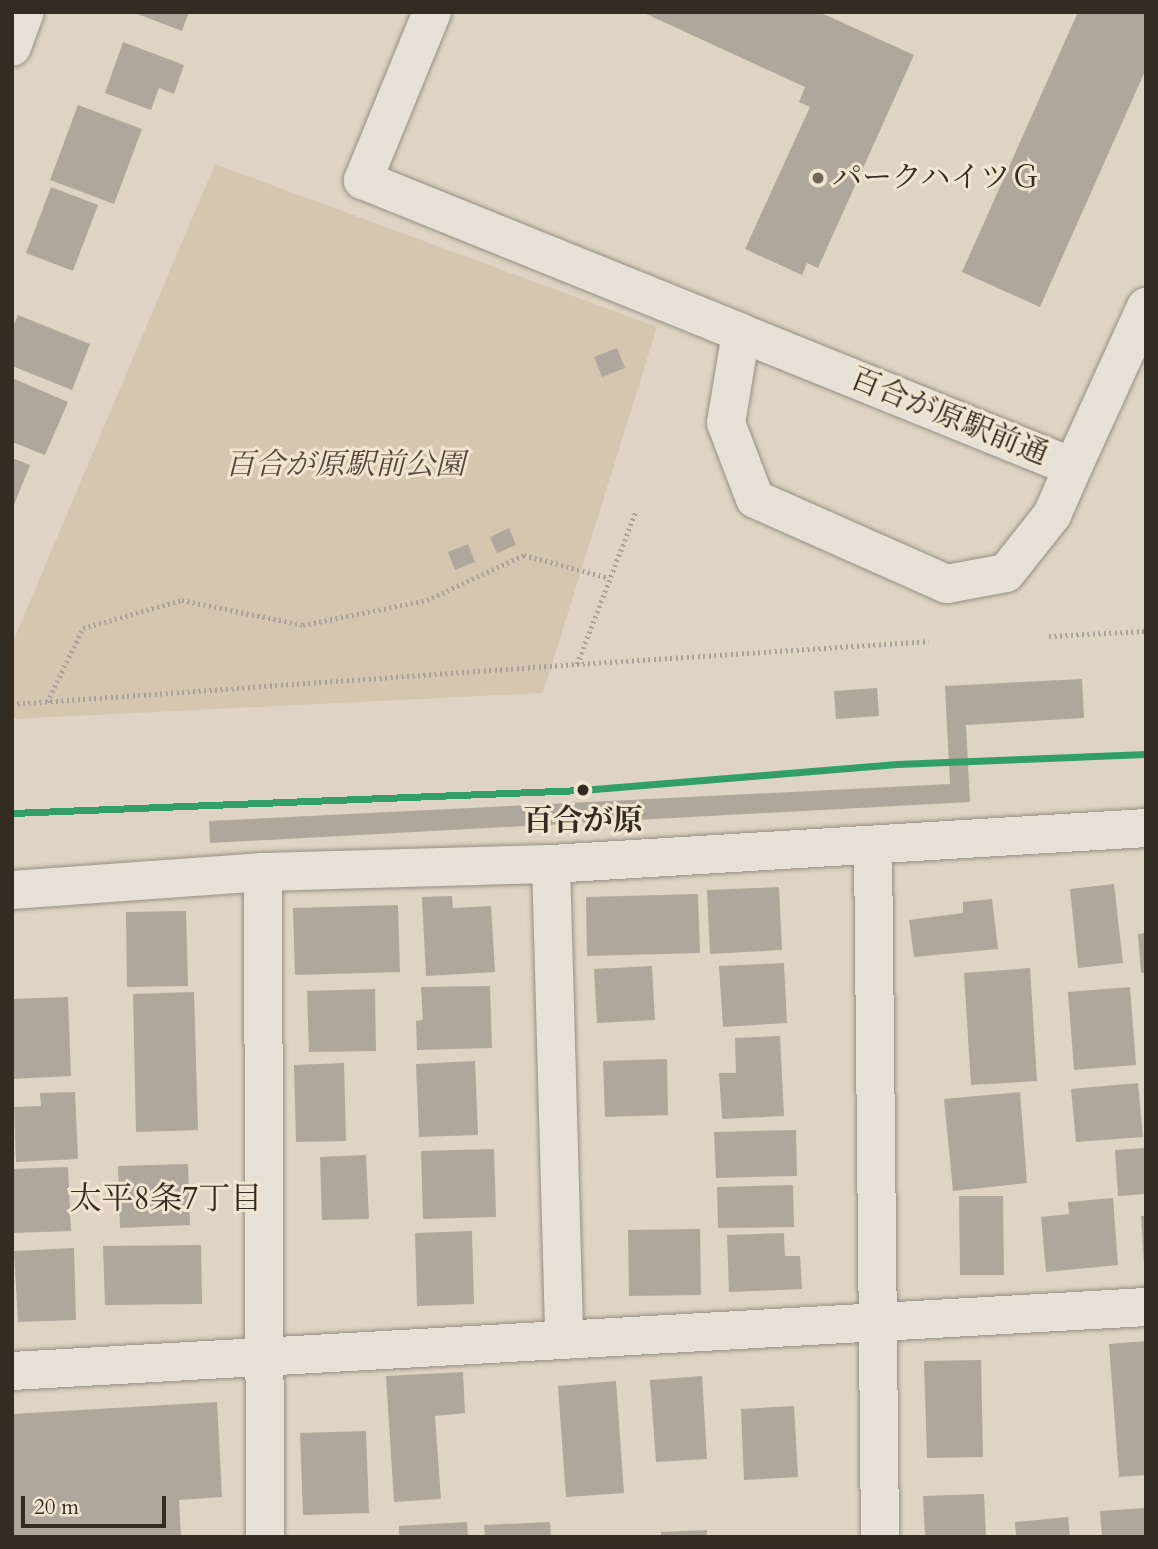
<!DOCTYPE html>
<html>
<head>
<meta charset="utf-8">
<style>
	body { margin:0 }
	#map { position:relative; width:1158px; height:1549px; overflow:hidden; background:#dfd4c3; font-family:Cardo,"Noto Serif JP",serif }
	div>[style] { position:absolute }
	.green>* { inset:0; background:#d5c6af }
	.building>* { inset:0; background:#afa79b }
	.path>* { height:4.5px; margin-top:-2.25px; transform-origin:0; background:repeating-linear-gradient(90deg,#a7a29a 0 2px,transparent 0 5.5px) }
	.roads { filter:drop-shadow(0 0 2px #958e84) drop-shadow(0 0 2px #958e84) }
	.minor>* { height:38px; margin:-19px; padding:0 19px; transform-origin:19px; border-radius:19px; background:#e6e0d7 }
	.tertiary>* { height:38px; margin:-19px; padding:0 19px; transform-origin:19px; border-radius:19px; background:#e6e0d7 }
	.rail-1>* { height:7px; margin:-3.5px; padding:0 3.5px; transform-origin:3.5px; border-radius:3.5px; background:#329f66 }
	.dots>* { width:19px; height:19px; translate:-50% -50%; box-sizing:border-box; border:4px solid #f2e5d0; border-radius:50% }
	span { translate:-50% -50%; white-space:nowrap; text-align:center; line-height:1.15; -webkit-text-stroke:6px #f2e5d0; paint-order:stroke }
	.poi-label { font-size:30px; color:#342c22 }
	.left { translate:0 -50%; text-align:left }
	.street-label { font-size:30px; color:#342c22 }
	.park-label { font-size:30px; color:#52483b; font-style:italic }
	.stop-label { font-size:30px; color:#342c22; font-weight:700 }
	.neighbourhood-label { font-size:32px; color:#342c22 }
	.frame { position:absolute; inset:0; border:14px solid #342c22; pointer-events:none }
	.scale { position:absolute; left:21px; top:1496px; width:145px; height:32px; box-sizing:border-box; border:4px solid #342c22; border-top:0; padding-left:9px; font-size:21px; line-height:24px; white-space:nowrap; color:#342c22; -webkit-text-stroke:5px #f2e5d0; paint-order:stroke }
</style>
</head>
<body>
<div id="map">
	<div class="green">
		<i style="clip-path:polygon(215px 164px,657px 327px,543px 693px,12px 719px,12px 644px)"></i>
	</div>
	<div class="building">
		<i style="clip-path:polygon(132px 12px,189px 12px,182px 31px)"></i>
		<i style="clip-path:polygon(642px 12px,819px 12px,914px 55px,818px 268px,807px 263px,802px 275px,745px 249px,810px 107px,799px 102px,805px 87px)"></i>
		<i style="clip-path:polygon(1078px 12px,1146px 12px,1146px 69px,1040px 307px,962px 272px)"></i>
		<i style="clip-path:polygon(123px 42px,184px 65px,174px 94px,159px 88px,151px 110px,105px 93px)"></i>
		<i style="clip-path:polygon(78px 105px,142px 129px,114px 204px,50px 180px)"></i>
		<i style="clip-path:polygon(51px 187px,98px 205px,73px 271px,26px 253px)"></i>
		<i style="clip-path:polygon(18px 315px,90px 344px,72px 390px,12px 366px,12px 329px)"></i>
		<i style="clip-path:polygon(617px 348px,625px 368px,602px 377px,594px 357px)"></i>
		<i style="clip-path:polygon(12px 378px,68px 402px,45px 455px,12px 442px)"></i>
		<i style="clip-path:polygon(12px 458px,30px 465px,12px 510px)"></i>
		<i style="clip-path:polygon(509px 528px,516px 545px,497px 553px,490px 537px)"></i>
		<i style="clip-path:polygon(468px 544px,475px 562px,455px 570px,448px 552px)"></i>
		<i style="clip-path:polygon(1082px 679px,1084px 718px,966px 725px,970px 802px,210px 843px,209px 821px,950px 784px,945px 686px)"></i>
		<i style="clip-path:polygon(877px 688px,879px 716px,836px 719px,834px 691px)"></i>
		<i style="clip-path:polygon(1114px 884px,1123px 963px,1078px 968px,1070px 889px)"></i>
		<i style="clip-path:polygon(779px 887px,782px 950px,710px 954px,707px 890px)"></i>
		<i style="clip-path:polygon(698px 894px,700px 953px,587px 956px,586px 897px)"></i>
		<i style="clip-path:polygon(452px 896px,453px 908px,491px 906px,495px 972px,426px 976px,422px 897px)"></i>
		<i style="clip-path:polygon(992px 899px,998px 949px,914px 957px,909px 920px,963px 913px,963px 902px)"></i>
		<i style="clip-path:polygon(398px 905px,400px 972px,295px 975px,293px 908px)"></i>
		<i style="clip-path:polygon(186px 911px,188px 986px,127px 987px,126px 912px)"></i>
		<i style="clip-path:polygon(1146px 933px,1146px 973px,1141px 973px,1138px 934px)"></i>
		<i style="clip-path:polygon(784px 963px,787px 1023px,723px 1027px,719px 966px)"></i>
		<i style="clip-path:polygon(652px 966px,655px 1020px,597px 1023px,594px 969px)"></i>
		<i style="clip-path:polygon(1030px 968px,1037px 1081px,971px 1085px,964px 973px)"></i>
		<i style="clip-path:polygon(490px 986px,492px 1048px,417px 1050px,416px 1021px,423px 1020px,421px 987px)"></i>
		<i style="clip-path:polygon(1130px 987px,1136px 1065px,1074px 1070px,1068px 992px)"></i>
		<i style="clip-path:polygon(375px 989px,376px 1051px,309px 1052px,307px 991px)"></i>
		<i style="clip-path:polygon(194px 992px,198px 1130px,136px 1132px,133px 994px)"></i>
		<i style="clip-path:polygon(68px 997px,71px 1076px,12px 1079px,12px 999px)"></i>
		<i style="clip-path:polygon(780px 1036px,784px 1116px,722px 1119px,719px 1073px,736px 1073px,735px 1038px)"></i>
		<i style="clip-path:polygon(667px 1059px,668px 1115px,605px 1117px,603px 1061px)"></i>
		<i style="clip-path:polygon(475px 1061px,478px 1135px,419px 1137px,416px 1064px)"></i>
		<i style="clip-path:polygon(344px 1063px,346px 1141px,296px 1142px,294px 1065px)"></i>
		<i style="clip-path:polygon(1138px 1083px,1143px 1137px,1076px 1142px,1071px 1089px)"></i>
		<i style="clip-path:polygon(75px 1092px,78px 1159px,16px 1162px,14px 1107px,41px 1106px,40px 1093px)"></i>
		<i style="clip-path:polygon(1020px 1092px,1027px 1183px,953px 1191px,944px 1099px)"></i>
		<i style="clip-path:polygon(796px 1130px,797px 1176px,716px 1178px,714px 1132px)"></i>
		<i style="clip-path:polygon(1146px 1148px,1146px 1194px,1118px 1196px,1115px 1150px)"></i>
		<i style="clip-path:polygon(494px 1149px,496px 1217px,423px 1219px,421px 1151px)"></i>
		<i style="clip-path:polygon(366px 1155px,369px 1219px,322px 1220px,320px 1157px)"></i>
		<i style="clip-path:polygon(188px 1164px,190px 1225px,120px 1228px,118px 1166px)"></i>
		<i style="clip-path:polygon(68px 1167px,71px 1231px,12px 1233px,12px 1169px)"></i>
		<i style="clip-path:polygon(793px 1185px,794px 1227px,718px 1228px,717px 1187px)"></i>
		<i style="clip-path:polygon(959px 1196px,1003px 1196px,1004px 1275px,960px 1275px)"></i>
		<i style="clip-path:polygon(1113px 1198px,1118px 1265px,1046px 1272px,1041px 1217px,1069px 1214px,1068px 1202px)"></i>
		<i style="clip-path:polygon(1141px 1216px,1146px 1216px,1146px 1265px,1144px 1265px)"></i>
		<i style="clip-path:polygon(700px 1229px,701px 1295px,629px 1296px,628px 1230px)"></i>
		<i style="clip-path:polygon(472px 1231px,474px 1304px,417px 1306px,415px 1233px)"></i>
		<i style="clip-path:polygon(784px 1233px,785px 1256px,800px 1256px,802px 1289px,729px 1292px,727px 1235px)"></i>
		<i style="clip-path:polygon(201px 1245px,202px 1304px,105px 1305px,103px 1246px)"></i>
		<i style="clip-path:polygon(74px 1248px,76px 1320px,18px 1322px,14px 1251px)"></i>
		<i style="clip-path:polygon(1146px 1341px,1146px 1475px,1119px 1477px,1109px 1344px)"></i>
		<i style="clip-path:polygon(981px 1360px,983px 1457px,927px 1458px,924px 1361px)"></i>
		<i style="clip-path:polygon(463px 1372px,465px 1413px,435px 1416px,441px 1499px,394px 1502px,386px 1376px)"></i>
		<i style="clip-path:polygon(702px 1376px,707px 1459px,656px 1462px,650px 1380px)"></i>
		<i style="clip-path:polygon(616px 1381px,624px 1493px,566px 1497px,558px 1386px)"></i>
		<i style="clip-path:polygon(217px 1402px,222px 1497px,179px 1500px,181px 1537px,12px 1537px,12px 1414px)"></i>
		<i style="clip-path:polygon(794px 1406px,798px 1477px,744px 1480px,741px 1409px)"></i>
		<i style="clip-path:polygon(366px 1431px,369px 1513px,303px 1515px,300px 1433px)"></i>
		<i style="clip-path:polygon(984px 1494px,986px 1537px,925px 1537px,923px 1496px)"></i>
		<i style="clip-path:polygon(1146px 1508px,1146px 1537px,1102px 1537px,1100px 1511px)"></i>
		<i style="clip-path:polygon(1068px 1517px,1070px 1537px,1016px 1537px,1015px 1522px)"></i>
		<i style="clip-path:polygon(467px 1522px,468px 1537px,399px 1537px,399px 1526px)"></i>
		<i style="clip-path:polygon(550px 1522px,551px 1537px,485px 1537px,484px 1525px)"></i>
		<i style="clip-path:polygon(707px 1530px,707px 1537px,661px 1537px,661px 1532px)"></i>
	</div>
	<div class="path">
		<i style="left:1049px;top:636px;width:97px;rotate:-3deg"></i>
		<i style="left:577px;top:664px;width:352px;rotate:-3.7deg"></i>
		<i style="left:47px;top:702px;width:82px;rotate:-64.1deg"></i>
		<i style="left:83px;top:628px;width:103px;rotate:-15.8deg"></i>
		<i style="left:182px;top:600px;width:124px;rotate:11.7deg"></i>
		<i style="left:303px;top:625px;width:126px;rotate:-11.4deg"></i>
		<i style="left:427px;top:600px;width:107px;rotate:-24.9deg"></i>
		<i style="left:524px;top:555px;width:88px;rotate:15.1deg"></i>
		<i style="left:12px;top:704px;width:566px;rotate:-4.05deg"></i>
		<i style="left:577px;top:664px;width:162px;rotate:-69deg"></i>
	</div>
	<div class="roads">
		<div class="minor">
			<i style="left:432px;top:12px;width:182px;rotate:112.3deg"></i>
			<i style="left:363px;top:180px;width:408px;rotate:22deg"></i>
			<i style="left:741px;top:333px;width:91px;rotate:99.5deg"></i>
			<i style="left:726px;top:423px;width:81px;rotate:69.1deg"></i>
			<i style="left:755px;top:499px;width:210px;rotate:23.9deg"></i>
			<i style="left:947px;top:584px;width:60px;rotate:-10.6deg"></i>
			<i style="left:1006px;top:573px;width:74px;rotate:-51.6deg"></i>
			<i style="left:1052px;top:515px;width:52px;rotate:-66.4deg"></i>
			<i style="left:873px;top:845px;width:692px;rotate:89.42deg"></i>
			<i style="left:551px;top:864px;width:473px;rotate:88.4deg"></i>
			<i style="left:263px;top:872px;width:665px;rotate:89.83deg"></i>
			<i style="left:12px;top:890px;width:252px;rotate:-4.1deg"></i>
			<i style="left:263px;top:872px;width:288px;rotate:-1.6deg"></i>
			<i style="left:551px;top:864px;width:596px;rotate:-3.46deg"></i>
			<i style="left:12px;top:1371px;width:1136px;rotate:-3.23deg"></i>
		</div>
		<div class="tertiary">
			<i style="left:12px;top:47px;width:37px;rotate:-70deg"></i>
			<i style="left:741px;top:333px;width:358px;rotate:22deg"></i>
			<i style="left:1073px;top:467px;width:176px;rotate:-65.5deg"></i>
		</div>
	</div>
	<div class="rail-1">
		<i style="left:12px;top:813px;width:570px;rotate:-2.31deg"></i>
		<i style="left:582px;top:790px;width:316px;rotate:-4.7deg"></i>
		<i style="left:897px;top:764px;width:249px;rotate:-2.3deg"></i>
	</div>
	<div class="dots">
		<i style="left:818px;top:178px;background:#70675a"></i>
		<i style="left:583px;top:790px;background:#342c22"></i>
	</div>
	<div class="poi-label">
		<span class="left" style="left:832px;top:178px">パークハイツＧ</span>
	</div>
	<div class="street-label">
		<span style="left:949px;top:417px;rotate:22deg">百合が原駅前通</span>
	</div>
	<div class="park-label">
		<span style="left:345px;top:465px">百合が原駅前公園</span>
	</div>
	<div class="stop-label">
		<span style="left:583px;top:821px">百合が原</span>
	</div>
	<div class="neighbourhood-label">
		<span style="left:166px;top:1199px">太平8条7丁目</span>
	</div>
	<div class="frame"></div>
	<div class="scale">20 m</div>
</div>
</body>
</html>
